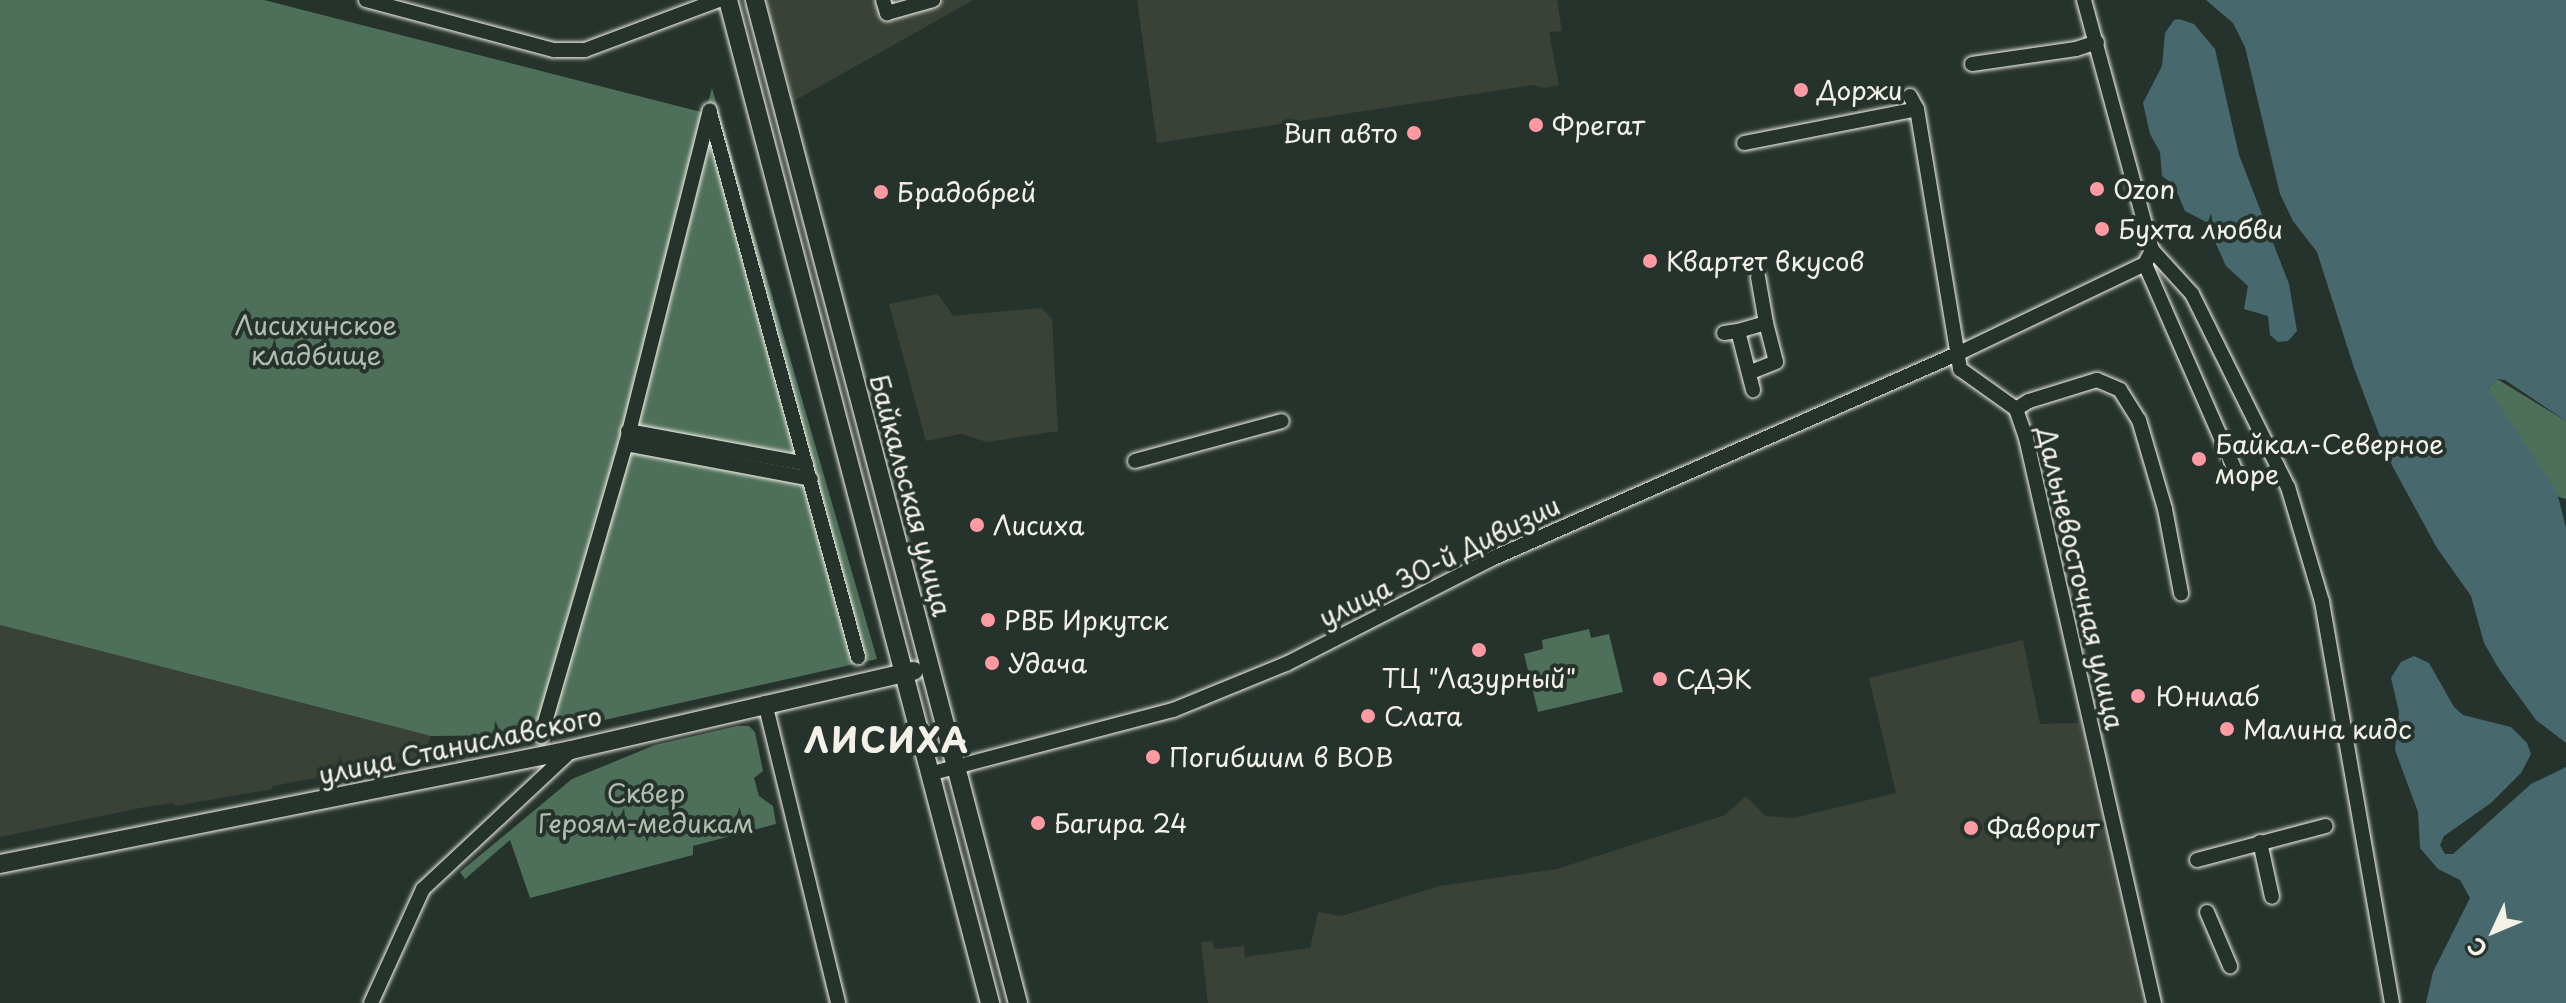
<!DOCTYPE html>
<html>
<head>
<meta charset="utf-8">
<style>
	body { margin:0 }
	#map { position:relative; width:2566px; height:1003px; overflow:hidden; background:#26332d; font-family:"Playpen Sans",sans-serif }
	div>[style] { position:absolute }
	.built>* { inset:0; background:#3a4238 }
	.green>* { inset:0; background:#4e6f59 }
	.water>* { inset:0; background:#47696e }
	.roads { filter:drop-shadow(0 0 2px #f4f1e8) drop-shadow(0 0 2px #f4f1e8) }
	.minor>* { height:14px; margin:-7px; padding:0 7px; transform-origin:7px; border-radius:7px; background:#26332d }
	.major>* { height:18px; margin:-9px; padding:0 9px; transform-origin:9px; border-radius:9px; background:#26332d }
	.dots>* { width:22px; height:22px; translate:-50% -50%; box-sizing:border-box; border:4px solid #26332d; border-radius:50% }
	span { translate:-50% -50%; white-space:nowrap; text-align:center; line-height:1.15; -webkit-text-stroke:8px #26332d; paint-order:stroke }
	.poi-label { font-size:26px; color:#f4f1e8 }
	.left { translate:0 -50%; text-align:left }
	.right { translate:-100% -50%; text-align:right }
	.park-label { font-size:26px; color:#b2bdaf }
	.street-label { font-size:26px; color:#f4f1e8 }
	.district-label { font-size:34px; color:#f4f1e8; font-weight:700; letter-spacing:2px }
	.north { position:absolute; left:2454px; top:891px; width:80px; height:80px; -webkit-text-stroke:6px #26332d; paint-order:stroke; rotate:226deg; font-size:22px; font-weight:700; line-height:32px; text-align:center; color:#f4f1e8 }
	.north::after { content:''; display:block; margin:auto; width:28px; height:36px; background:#f4f1e8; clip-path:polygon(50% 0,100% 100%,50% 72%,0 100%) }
</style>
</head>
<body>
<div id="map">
	<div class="built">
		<i style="clip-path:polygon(765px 0,973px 0,794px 101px)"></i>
		<i style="clip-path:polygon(1137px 0,1557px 0,1562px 31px,1549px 32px,1559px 85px,1544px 88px,1533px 85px,1157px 143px)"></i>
		<i style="clip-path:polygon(938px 294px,953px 316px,1041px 308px,1052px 319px,1058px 431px,987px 442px,961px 434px,926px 441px,889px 304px)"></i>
		<i style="clip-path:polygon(0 625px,431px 736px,424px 756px,403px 762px,272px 786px,272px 789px,175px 806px,174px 803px,145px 807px,0 837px)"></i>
		<i style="clip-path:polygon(2023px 640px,2040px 724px,2079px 723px,2142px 1003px,1208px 1003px,1201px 942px,1212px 941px,1215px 949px,1244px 946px,1245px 957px,1310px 948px,1318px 912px,1342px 916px,1440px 886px,1557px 869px,1725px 815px,1746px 796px,1765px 816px,1794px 818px,1896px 793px,1869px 678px)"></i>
	</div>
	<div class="green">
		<i style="clip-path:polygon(0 0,264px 0,705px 113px,712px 88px,877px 659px,537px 735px,431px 736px,0 625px)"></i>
		<i style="clip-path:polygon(2497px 379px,2566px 421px,2566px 499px,2559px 497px,2493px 400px,2488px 388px)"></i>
		<i style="clip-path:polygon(1589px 629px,1591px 638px,1609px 634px,1623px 692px,1538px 712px,1524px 654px,1543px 649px,1542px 640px)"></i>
		<i style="clip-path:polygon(737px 726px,749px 726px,755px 732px,763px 771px,754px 778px,759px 796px,773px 806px,776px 824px,693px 846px,693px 855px,530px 898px,510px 840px,465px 879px,460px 872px,572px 779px,655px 745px)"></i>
	</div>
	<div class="water">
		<i style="clip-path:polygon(2206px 0,2566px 0,2566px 421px,2505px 380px,2497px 379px,2488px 388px,2557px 492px,2566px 528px,2566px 743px,2536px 720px,2499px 669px,2484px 643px,2471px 596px,2437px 548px,2388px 458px,2354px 368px,2317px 252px,2293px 221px,2280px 194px,2245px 47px,2233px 23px)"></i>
		<i style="clip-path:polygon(2179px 19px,2194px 24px,2215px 49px,2239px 155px,2289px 284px,2297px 331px,2288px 341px,2278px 342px,2270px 335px,2268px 316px,2244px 309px,2248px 286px,2226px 266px,2206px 222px,2185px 211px,2174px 185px,2162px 176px,2160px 152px,2150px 134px,2143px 103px,2162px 66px,2165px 33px,2174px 20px)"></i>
		<i style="clip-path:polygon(2414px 656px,2429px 663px,2454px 707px,2463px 715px,2511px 727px,2527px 743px,2531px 754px,2521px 773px,2491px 803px,2444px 836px,2440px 845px,2445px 854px,2453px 854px,2531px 784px,2566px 767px,2566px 1003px,2426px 1003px,2433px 972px,2470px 898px,2460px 880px,2438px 869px,2420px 848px,2418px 812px,2395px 750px,2399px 712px,2391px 678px,2401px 662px)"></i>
	</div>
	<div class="roads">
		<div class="minor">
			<i style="left:366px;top:0;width:195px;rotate:14.9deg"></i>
			<i style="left:554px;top:50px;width:31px"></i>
			<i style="left:585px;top:50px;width:143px;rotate:-20.5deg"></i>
			<i style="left:883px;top:0;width:14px;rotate:73deg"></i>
			<i style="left:887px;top:13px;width:48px;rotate:-15.8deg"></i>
			<i style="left:2084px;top:0;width:259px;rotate:74.8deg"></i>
			<i style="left:2152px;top:250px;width:59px;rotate:47.7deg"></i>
			<i style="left:2192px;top:294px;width:216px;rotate:63.6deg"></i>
			<i style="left:2288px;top:487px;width:120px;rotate:73.5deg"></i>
			<i style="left:2322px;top:602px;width:407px;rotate:80.1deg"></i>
			<i style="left:1972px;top:64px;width:105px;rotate:-8.2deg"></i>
			<i style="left:2076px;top:49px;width:22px;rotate:-18deg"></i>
			<i style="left:1910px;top:96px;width:15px;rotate:62deg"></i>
			<i style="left:1917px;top:109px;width:264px;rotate:80.6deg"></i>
			<i style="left:1960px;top:369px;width:69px;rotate:35.5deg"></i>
			<i style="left:2016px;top:409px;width:31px;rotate:71deg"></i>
			<i style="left:2026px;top:438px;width:579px;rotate:77.24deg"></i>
			<i style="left:710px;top:113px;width:564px;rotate:74.78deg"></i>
			<i style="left:1744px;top:143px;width:176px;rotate:-11.1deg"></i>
			<i style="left:2145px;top:264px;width:227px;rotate:66.4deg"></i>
			<i style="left:1758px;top:277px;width:47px;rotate:80.1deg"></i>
			<i style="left:1738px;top:331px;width:29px;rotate:-16deg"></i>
			<i style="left:1766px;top:323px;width:40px;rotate:75.6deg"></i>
			<i style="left:1776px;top:362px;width:29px;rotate:158deg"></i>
			<i style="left:1724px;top:333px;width:14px;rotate:-8deg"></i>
			<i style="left:1738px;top:331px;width:61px;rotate:75.7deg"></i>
			<i style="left:2016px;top:409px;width:15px;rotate:-32deg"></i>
			<i style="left:2029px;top:401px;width:71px;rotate:-17.2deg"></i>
			<i style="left:2097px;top:380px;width:25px;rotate:23deg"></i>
			<i style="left:2120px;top:390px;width:36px;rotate:58deg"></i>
			<i style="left:2139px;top:420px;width:93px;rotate:73.7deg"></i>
			<i style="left:2165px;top:509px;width:86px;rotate:79.2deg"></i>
			<i style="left:628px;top:431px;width:181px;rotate:10.5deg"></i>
			<i style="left:626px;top:444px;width:188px;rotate:10.7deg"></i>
			<i style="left:1135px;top:461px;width:152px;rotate:-15.2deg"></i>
			<i style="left:765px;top:703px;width:309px;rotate:76.3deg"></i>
			<i style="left:541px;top:736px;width:304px;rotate:-73.8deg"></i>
			<i style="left:626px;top:444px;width:344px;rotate:-75.9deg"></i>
			<i style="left:929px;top:774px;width:252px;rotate:-14.7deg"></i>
			<i style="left:1173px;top:710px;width:122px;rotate:-22.2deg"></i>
			<i style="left:1286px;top:664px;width:228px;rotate:-27.1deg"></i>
			<i style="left:1489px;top:560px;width:511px;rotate:-23.76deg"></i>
			<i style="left:1957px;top:354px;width:208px;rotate:-25.6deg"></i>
			<i style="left:2145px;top:264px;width:16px;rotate:-63deg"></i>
			<i style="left:2260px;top:842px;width:56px;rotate:77.7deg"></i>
			<i style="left:2197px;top:860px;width:133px;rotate:-14.8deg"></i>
			<i style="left:2207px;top:912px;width:59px;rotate:66.9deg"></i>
			<i style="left:371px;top:1003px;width:125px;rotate:-65.5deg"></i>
			<i style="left:423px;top:889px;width:202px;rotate:-43deg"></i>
		</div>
		<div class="major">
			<i style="left:728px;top:0;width:1037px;rotate:75.36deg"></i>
			<i style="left:755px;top:0;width:1037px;rotate:75.31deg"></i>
			<i style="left:0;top:864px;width:582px;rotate:-11.29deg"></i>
			<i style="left:571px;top:750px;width:352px;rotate:-13deg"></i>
		</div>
	</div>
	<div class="dots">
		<i style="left:1801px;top:90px;background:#ff9aa2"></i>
		<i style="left:1536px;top:125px;background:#ff9aa2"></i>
		<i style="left:1414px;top:133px;background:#ff9aa2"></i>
		<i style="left:2097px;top:189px;background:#ff9aa2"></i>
		<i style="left:881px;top:192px;background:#ff9aa2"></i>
		<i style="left:2102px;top:229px;background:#ff9aa2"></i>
		<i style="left:1650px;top:261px;background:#ff9aa2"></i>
		<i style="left:2199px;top:459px;background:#ff9aa2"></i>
		<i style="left:977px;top:525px;background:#ff9aa2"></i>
		<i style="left:988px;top:620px;background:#ff9aa2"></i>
		<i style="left:1479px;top:650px;background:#ff9aa2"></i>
		<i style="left:992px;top:663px;background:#ff9aa2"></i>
		<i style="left:1660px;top:679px;background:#ff9aa2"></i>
		<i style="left:2138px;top:696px;background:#ff9aa2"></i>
		<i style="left:1368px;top:716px;background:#ff9aa2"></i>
		<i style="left:2227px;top:729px;background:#ff9aa2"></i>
		<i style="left:1153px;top:757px;background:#ff9aa2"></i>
		<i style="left:1038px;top:823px;background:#ff9aa2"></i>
		<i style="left:1971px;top:828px;background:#ff9aa2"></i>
	</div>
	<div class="poi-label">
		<span class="left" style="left:1817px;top:90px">Доржи</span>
		<span class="left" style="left:1552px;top:125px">Фрегат</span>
		<span class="right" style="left:1398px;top:133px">Вип авто</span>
		<span class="left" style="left:2113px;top:189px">Ozon</span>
		<span class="left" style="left:897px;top:192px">Брадобрей</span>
		<span class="left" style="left:2118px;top:229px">Бухта любви</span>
		<span class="left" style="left:1666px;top:261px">Квартет вкусов</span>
		<span class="left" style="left:2215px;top:459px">Байкал-Северное<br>море</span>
		<span class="left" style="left:993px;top:525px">Лисиха</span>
		<span class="left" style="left:1004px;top:620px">РВБ Иркутск</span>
		<span class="left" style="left:1008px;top:663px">Удача</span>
		<span style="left:1479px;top:678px">ТЦ "Лазурный"</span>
		<span class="left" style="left:1676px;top:679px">СДЭК</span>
		<span class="left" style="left:2156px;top:696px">Юнилаб</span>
		<span class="left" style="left:1384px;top:716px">Слата</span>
		<span class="left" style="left:2243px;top:729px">Малина кидс</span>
		<span class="left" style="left:1169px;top:757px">Погибшим в ВОВ</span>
		<span class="left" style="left:1054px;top:823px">Багира 24</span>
		<span class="left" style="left:1987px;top:828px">Фаворит</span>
	</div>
	<div class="park-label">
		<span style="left:316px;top:340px">Лисихинское<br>кладбище</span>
		<span style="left:646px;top:808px">Сквер<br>Героям-медикам</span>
	</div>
	<div class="street-label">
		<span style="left:911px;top:495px;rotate:75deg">Байкальская улица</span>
		<span style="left:1439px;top:561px;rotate:-26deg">улица 30-й Дивизии</span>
		<span style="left:2081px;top:578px;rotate:77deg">Дальневосточная улица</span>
		<span style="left:460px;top:745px;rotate:-12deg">улица Станиславского</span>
	</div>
	<div class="district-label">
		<span style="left:887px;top:740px">ЛИСИХА</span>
	</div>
	<div class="north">С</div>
</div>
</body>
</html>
